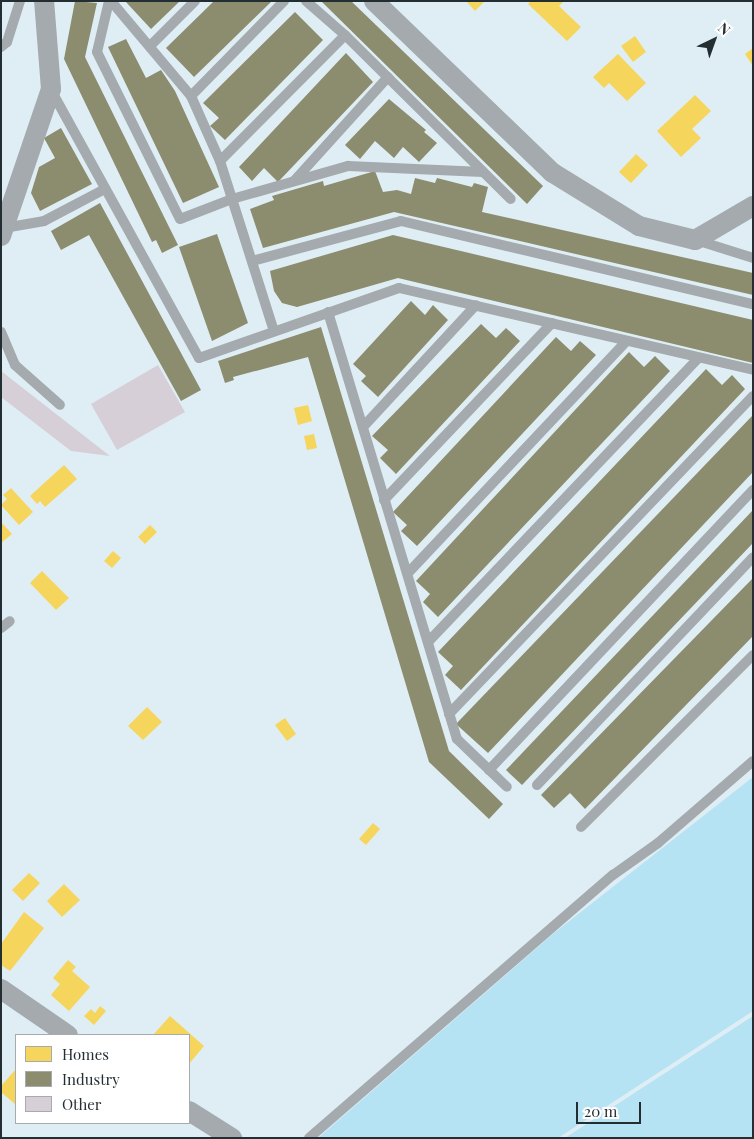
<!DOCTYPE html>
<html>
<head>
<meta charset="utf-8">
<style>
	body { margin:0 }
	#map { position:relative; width:754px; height:1139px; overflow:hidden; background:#dfeef4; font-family:"Playfair Display",serif }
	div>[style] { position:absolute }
	.green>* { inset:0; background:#b5e3f4 }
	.homes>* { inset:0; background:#f6d55c }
	.industry>* { inset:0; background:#8c8c6e }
	.building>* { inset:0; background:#d7cfd8 }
	.service>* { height:10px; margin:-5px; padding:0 5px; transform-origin:5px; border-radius:5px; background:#a4aaad }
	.minor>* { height:20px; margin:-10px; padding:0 10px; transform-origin:10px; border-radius:10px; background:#a4aaad }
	span { translate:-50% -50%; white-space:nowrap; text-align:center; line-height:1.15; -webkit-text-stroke:5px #fff; paint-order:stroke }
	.frame { position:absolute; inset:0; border:2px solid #232e32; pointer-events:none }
	.legend { position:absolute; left:15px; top:1034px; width:175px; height:90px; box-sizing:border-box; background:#fff; border:1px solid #a7abad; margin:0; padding:6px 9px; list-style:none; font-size:15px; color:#232e32 }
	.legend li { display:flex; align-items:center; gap:10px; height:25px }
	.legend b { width:25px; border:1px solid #a7abad }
	.north { position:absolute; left:689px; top:15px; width:50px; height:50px; -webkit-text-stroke:4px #fff; paint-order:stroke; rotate:42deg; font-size:14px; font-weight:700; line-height:20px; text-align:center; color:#232e32 }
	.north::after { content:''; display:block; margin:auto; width:18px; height:22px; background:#232e32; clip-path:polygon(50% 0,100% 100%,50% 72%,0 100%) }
	.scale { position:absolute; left:576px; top:1102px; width:65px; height:22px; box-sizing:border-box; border:2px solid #232e32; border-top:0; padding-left:6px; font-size:15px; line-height:18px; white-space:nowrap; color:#232e32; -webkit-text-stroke:4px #fff; paint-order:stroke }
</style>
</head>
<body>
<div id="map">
	<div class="green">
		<i style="clip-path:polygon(753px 777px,753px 1011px,558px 1138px,318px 1138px,554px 933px)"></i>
		<i style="clip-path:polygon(753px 1016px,753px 1138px,565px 1138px)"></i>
	</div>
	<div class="homes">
		<i style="clip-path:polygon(466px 1px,485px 1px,475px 11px)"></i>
		<i style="clip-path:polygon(531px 1px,564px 1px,559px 6px,581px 27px,567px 41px,528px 4px)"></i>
		<i style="clip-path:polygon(635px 36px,646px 52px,633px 62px,621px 46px)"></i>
		<i style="clip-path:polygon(753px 48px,753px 66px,745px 54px)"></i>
		<i style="clip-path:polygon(618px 54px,646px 83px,627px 101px,609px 83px,604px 88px,593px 77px)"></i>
		<i style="clip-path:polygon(695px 95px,711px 111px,692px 129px,701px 138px,681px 157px,657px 131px)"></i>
		<i style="clip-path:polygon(636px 154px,648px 165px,631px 183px,619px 172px)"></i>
		<i style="clip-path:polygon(308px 405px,312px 421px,298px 425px,294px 408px)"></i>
		<i style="clip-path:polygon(314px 434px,317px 448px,307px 450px,304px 436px)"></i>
		<i style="clip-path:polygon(64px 465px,77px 479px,45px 507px,40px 501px,37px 504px,30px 496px)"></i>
		<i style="clip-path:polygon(11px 488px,33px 512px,19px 525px,1px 505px,7px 499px,3px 495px)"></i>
		<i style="clip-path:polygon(1px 522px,12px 534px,1px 543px)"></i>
		<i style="clip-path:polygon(150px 525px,157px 532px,145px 544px,138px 537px)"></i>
		<i style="clip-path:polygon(113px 551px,121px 558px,112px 568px,104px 561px)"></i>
		<i style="clip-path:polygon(42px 571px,69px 598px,56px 610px,30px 583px)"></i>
		<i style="clip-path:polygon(147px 707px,162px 722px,143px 740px,128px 726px)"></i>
		<i style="clip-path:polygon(285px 718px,296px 734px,287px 741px,275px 725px)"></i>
		<i style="clip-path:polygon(373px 823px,380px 829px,366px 845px,359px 839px)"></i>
		<i style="clip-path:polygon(29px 873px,40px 883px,23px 901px,12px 890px)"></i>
		<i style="clip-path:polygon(64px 884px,80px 900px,62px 917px,47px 901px)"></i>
		<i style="clip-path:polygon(24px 912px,44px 928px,10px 971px,1px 965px,1px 944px)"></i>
		<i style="clip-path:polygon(68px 960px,76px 967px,72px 971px,90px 987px,69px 1011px,51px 995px,60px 984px,53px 978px)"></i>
		<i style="clip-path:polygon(100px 1006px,106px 1011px,94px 1025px,84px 1016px,91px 1009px,95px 1013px)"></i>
		<i style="clip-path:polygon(170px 1016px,204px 1046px,189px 1064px,189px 1035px,153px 1035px)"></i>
		<i style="clip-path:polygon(16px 1069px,16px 1105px,1px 1092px,1px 1086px)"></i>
	</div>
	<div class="industry">
		<i style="clip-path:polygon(75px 1px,97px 3px,85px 57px,178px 245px,162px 253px,156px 240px,152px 242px,64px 59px)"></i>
		<i style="clip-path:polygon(125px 1px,180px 1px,151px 29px)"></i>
		<i style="clip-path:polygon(214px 1px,272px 1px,194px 77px,166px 48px)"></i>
		<i style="clip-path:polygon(321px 1px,351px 1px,543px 186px,527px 204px)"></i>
		<i style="clip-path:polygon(295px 12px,323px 40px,225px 140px,210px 126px,219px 118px,203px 103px)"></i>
		<i style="clip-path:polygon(126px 39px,146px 78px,161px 70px,175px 91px,219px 187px,183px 203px,108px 47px)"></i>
		<i style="clip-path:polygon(346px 53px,373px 82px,278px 182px,264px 168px,252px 181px,239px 167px)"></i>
		<i style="clip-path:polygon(389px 99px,426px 130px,424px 132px,437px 143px,419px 162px,403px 147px,394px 158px,375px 141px,360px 159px,345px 145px)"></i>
		<i style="clip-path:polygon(61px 128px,92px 184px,40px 211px,31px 193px,39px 167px,55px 158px,44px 138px)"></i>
		<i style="clip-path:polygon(375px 171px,383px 192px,397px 190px,411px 194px,415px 178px,435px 183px,437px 178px,472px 187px,474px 183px,488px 187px,482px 212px,753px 273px,753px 295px,394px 212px,263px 248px,250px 209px,274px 200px,272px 196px,323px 181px,324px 186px)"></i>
		<i style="clip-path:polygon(100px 203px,201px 390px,181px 401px,89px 235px,61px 250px,51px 231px)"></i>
		<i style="clip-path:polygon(217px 234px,248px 323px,212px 341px,179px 247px)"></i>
		<i style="clip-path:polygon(393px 235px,753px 320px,753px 363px,398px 278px,297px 307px,282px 303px,274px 291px,270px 271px)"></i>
		<i style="clip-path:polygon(411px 301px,425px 315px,433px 305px,448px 320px,378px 397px,361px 381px,366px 376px,353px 364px)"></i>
		<i style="clip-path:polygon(481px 324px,496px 338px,506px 328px,520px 341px,396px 474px,380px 458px,388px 450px,372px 436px)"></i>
		<i style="clip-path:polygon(321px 327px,449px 751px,503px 804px,489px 819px,429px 762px,308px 357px,233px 377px,234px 380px,225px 383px,218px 361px)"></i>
		<i style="clip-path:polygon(556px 337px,571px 351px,580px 341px,596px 355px,417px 546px,401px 531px,407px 525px,393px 512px)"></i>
		<i style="clip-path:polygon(629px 352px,644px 367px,655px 356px,670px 371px,438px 617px,423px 602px,430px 594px,416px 581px)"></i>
		<i style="clip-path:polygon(706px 369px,722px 385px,732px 375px,745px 389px,461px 690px,445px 675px,453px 666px,438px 652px)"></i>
		<i style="clip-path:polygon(753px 415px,753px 472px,488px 753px,456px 724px)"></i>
		<i style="clip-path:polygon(753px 510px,753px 543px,522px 785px,506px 770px)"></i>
		<i style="clip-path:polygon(753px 578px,753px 636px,585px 809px,570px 793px,554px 808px,541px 795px)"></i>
	</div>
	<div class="building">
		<i style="clip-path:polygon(158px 365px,185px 412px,117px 450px,91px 404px)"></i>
		<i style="clip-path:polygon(1px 371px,110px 456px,71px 451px,1px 397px)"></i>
	</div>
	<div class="service">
		<i style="left:109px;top:1px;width:52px;rotate:103.2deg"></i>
		<i style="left:97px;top:52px;width:186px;rotate:63.6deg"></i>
		<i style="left:180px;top:219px;width:56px;rotate:-21deg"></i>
		<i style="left:232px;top:199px;width:121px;rotate:-15.9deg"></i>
		<i style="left:348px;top:166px;width:135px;rotate:2.5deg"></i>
		<i style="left:111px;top:1px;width:124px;rotate:49.9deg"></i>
		<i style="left:191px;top:96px;width:71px;rotate:66deg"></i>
		<i style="left:220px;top:161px;width:178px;rotate:72.4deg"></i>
		<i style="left:306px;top:1px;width:52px;rotate:41.1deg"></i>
		<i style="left:345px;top:35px;width:233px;rotate:44.7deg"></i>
		<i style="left:151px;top:45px;width:62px;rotate:-45deg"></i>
		<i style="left:1px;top:47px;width:8px;rotate:-40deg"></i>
		<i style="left:7px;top:42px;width:43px;rotate:-72.4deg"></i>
		<i style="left:51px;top:90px;width:306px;rotate:61.1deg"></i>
		<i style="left:199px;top:358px;width:212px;rotate:-19.3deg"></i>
		<i style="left:399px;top:288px;width:363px;rotate:13deg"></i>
		<i style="left:191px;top:96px;width:133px;rotate:-45.6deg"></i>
		<i style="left:220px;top:161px;width:177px;rotate:-45.2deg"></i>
		<i style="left:294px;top:181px;width:140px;rotate:-47.9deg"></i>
		<i style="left:4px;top:228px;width:41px;rotate:-9.9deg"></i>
		<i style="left:44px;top:221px;width:69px;rotate:-27.7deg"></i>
		<i style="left:696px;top:240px;width:60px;rotate:17.5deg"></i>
		<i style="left:252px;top:261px;width:154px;rotate:-15deg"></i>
		<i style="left:401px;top:221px;width:362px;rotate:13.3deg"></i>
		<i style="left:328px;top:312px;width:446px;rotate:73.2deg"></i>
		<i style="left:457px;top:739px;width:69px;rotate:43.8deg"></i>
		<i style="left:1px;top:332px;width:36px;rotate:67deg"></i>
		<i style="left:15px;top:365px;width:60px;rotate:41.6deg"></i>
		<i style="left:363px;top:427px;width:166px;rotate:-47.2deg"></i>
		<i style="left:384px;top:500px;width:244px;rotate:-46.5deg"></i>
		<i style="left:408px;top:573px;width:316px;rotate:-46.7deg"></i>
		<i style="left:1px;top:628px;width:11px;rotate:-38deg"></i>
		<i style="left:428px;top:642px;width:392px;rotate:-46.4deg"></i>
		<i style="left:449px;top:714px;width:440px;rotate:-46.3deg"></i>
		<i style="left:489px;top:770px;width:385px;rotate:-46.7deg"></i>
		<i style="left:537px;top:785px;width:314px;rotate:-46.5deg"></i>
		<i style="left:581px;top:827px;width:243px;rotate:-45deg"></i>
		<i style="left:309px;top:1138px;width:402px;rotate:-40.9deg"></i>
		<i style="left:613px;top:875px;width:55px;rotate:-35.4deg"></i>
		<i style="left:658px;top:843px;width:125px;rotate:-40.8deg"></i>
	</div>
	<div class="minor">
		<i style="left:374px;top:1px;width:248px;rotate:43.9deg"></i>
		<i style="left:553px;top:173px;width:101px;rotate:31.6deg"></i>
		<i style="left:639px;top:226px;width:58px;rotate:14deg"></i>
		<i style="left:695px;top:240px;width:67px;rotate:-30.4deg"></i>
		<i style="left:1px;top:236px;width:155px;rotate:-71.2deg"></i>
		<i style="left:51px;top:89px;width:88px;rotate:-94.5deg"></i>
		<i style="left:1px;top:989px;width:81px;rotate:34.5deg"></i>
		<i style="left:189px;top:1111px;width:51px;rotate:32.1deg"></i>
	</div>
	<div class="frame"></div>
	<ul class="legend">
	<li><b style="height:14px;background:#f6d55c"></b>Homes</li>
	<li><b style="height:14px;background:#8c8c6e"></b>Industry</li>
	<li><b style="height:14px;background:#d7cfd8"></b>Other</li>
	</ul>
	<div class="north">N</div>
	<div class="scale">20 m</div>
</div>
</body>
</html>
